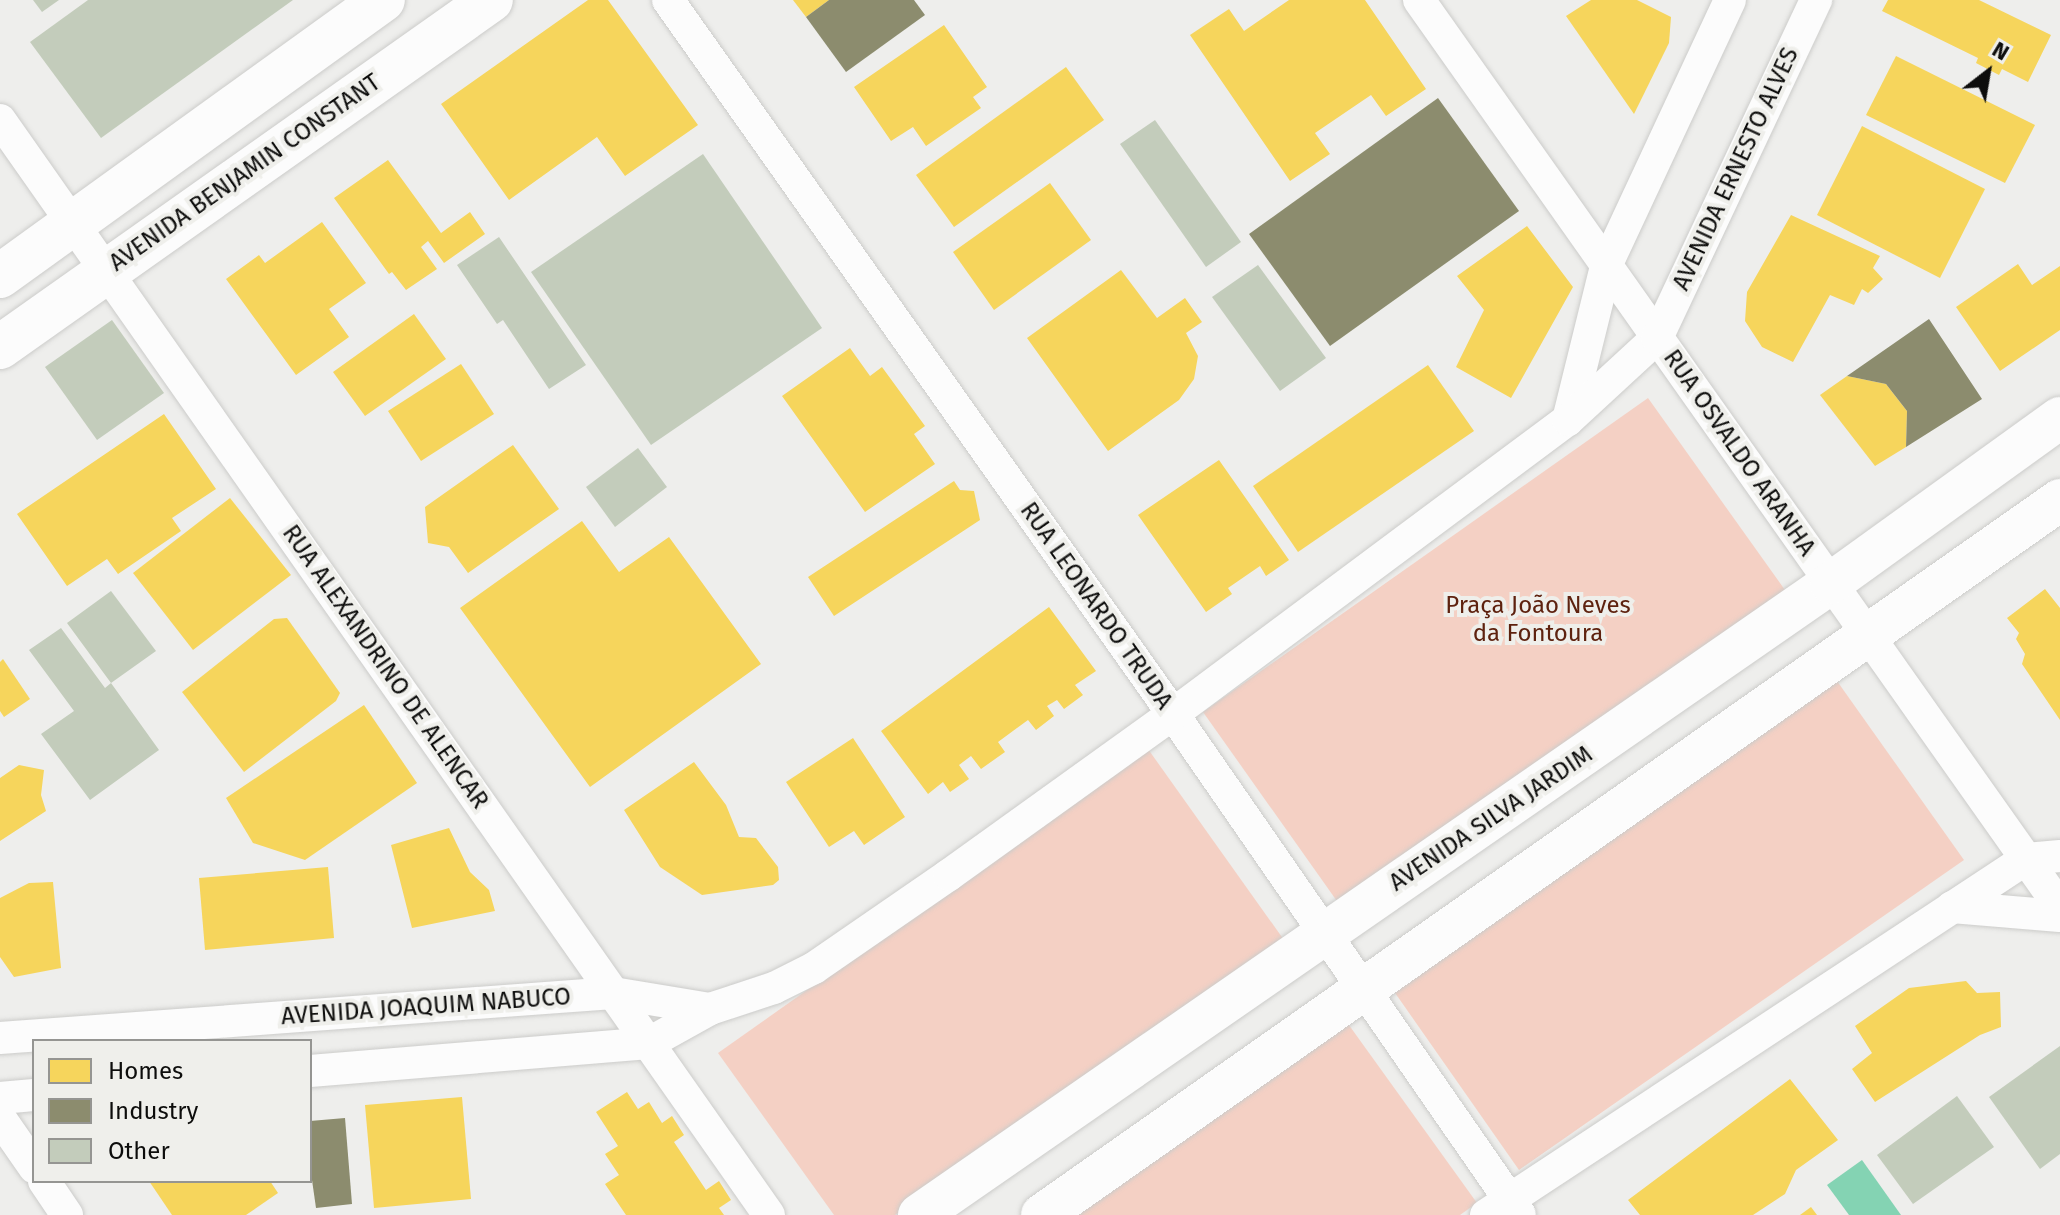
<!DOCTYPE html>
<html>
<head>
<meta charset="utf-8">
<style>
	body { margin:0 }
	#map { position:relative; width:2060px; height:1215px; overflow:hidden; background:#eeeeec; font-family:"Fira Sans",sans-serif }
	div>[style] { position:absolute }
	.green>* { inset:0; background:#f4d0c4 }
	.water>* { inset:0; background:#84d3b3 }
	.homes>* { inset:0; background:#f6d55c }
	.industry>* { inset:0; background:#8c8c6e }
	.building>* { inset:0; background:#c3ccbb }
	.roads { filter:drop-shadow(0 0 2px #ccccca) drop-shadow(0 0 2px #ccccca) }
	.minor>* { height:32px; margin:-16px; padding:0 16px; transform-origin:16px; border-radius:16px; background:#fcfcfc }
	.tertiary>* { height:42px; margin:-21px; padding:0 21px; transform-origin:21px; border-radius:21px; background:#fcfcfc }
	.secondary>* { height:44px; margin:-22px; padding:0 22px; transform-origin:22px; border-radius:22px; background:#fcfcfc }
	span { translate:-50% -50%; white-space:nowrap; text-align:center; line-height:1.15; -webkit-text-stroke:8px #efefeb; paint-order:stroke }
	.street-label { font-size:24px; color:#0d0d0c }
	.park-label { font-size:24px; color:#5e220f }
	.legend { position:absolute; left:32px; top:1039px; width:280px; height:144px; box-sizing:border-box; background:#efefeb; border:2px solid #959592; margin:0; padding:10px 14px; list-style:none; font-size:24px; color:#0d0d0c }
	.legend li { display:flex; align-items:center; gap:16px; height:40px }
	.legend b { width:40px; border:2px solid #959592 }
	.north { position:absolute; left:1948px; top:32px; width:80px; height:80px; -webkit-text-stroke:6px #efefeb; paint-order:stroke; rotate:31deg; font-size:22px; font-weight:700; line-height:32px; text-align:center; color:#0d0d0c }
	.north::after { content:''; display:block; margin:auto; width:28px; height:36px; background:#0d0d0c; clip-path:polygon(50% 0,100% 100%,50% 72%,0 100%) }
</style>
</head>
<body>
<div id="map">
	<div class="green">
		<i style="clip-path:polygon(1648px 398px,1785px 590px,1339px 904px,1203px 712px)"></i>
		<i style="clip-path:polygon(1837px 681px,1964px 860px,1519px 1170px,1393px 990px)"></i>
		<i style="clip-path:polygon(1148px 749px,1284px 940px,895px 1215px,834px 1215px,718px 1053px)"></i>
		<i style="clip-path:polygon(1341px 1014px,1477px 1203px,1460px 1215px,1059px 1215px)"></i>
	</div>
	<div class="water">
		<i style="clip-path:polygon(1862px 1160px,1901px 1215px,1849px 1215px,1827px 1185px)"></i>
	</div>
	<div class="homes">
		<i style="clip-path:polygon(588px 0,608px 0,698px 125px,625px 176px,597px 137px,509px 200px,441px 104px)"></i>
		<i style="clip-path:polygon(793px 0,829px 0,806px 17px)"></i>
		<i style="clip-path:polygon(1289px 0,1365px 0,1426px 89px,1386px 116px,1371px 95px,1315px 133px,1330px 154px,1290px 181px,1190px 35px,1229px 9px,1244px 31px)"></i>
		<i style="clip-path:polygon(1591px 0,1637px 0,1671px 17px,1669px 43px,1634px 114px,1566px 16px)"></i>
		<i style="clip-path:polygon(1888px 0,1979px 0,2051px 35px,2028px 82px,2002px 69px,1999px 75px,1976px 63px,1978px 58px,1882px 11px)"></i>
		<i style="clip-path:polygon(944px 25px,987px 87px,973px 97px,981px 108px,926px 146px,913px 127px,891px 141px,854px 87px)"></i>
		<i style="clip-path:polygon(1896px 56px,2035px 125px,2005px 183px,1866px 115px)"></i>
		<i style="clip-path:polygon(1066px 67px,1104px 120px,954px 227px,916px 175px)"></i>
		<i style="clip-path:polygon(1862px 126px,1985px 189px,1940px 278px,1817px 215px)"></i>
		<i style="clip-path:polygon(388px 160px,441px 233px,470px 212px,485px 234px,444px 263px,428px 241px,421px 247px,437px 269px,406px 290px,392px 272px,389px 274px,334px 198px)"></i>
		<i style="clip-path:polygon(1050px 183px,1091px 240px,994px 310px,953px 252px)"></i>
		<i style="clip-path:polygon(1791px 215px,1880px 256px,1873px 268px,1883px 279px,1868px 293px,1862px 289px,1854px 305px,1830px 295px,1793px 362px,1762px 347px,1745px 321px,1747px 292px)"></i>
		<i style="clip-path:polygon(322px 222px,366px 283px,329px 309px,349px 337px,296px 375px,226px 279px,259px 255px,265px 263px)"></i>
		<i style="clip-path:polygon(1527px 226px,1573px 287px,1511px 398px,1456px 367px,1484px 310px,1457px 276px)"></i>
		<i style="clip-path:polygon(2018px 264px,2032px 285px,2060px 266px,2060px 330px,2000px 371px,1956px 307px)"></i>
		<i style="clip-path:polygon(1121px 270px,1157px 318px,1185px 298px,1202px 322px,1186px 333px,1198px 356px,1194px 379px,1179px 400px,1108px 451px,1027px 338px)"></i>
		<i style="clip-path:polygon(414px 314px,446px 359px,365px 416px,333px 372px)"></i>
		<i style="clip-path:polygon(850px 348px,870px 376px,882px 367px,925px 426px,914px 434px,935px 464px,865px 512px,782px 396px)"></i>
		<i style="clip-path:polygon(461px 364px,494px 414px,421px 461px,388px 411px)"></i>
		<i style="clip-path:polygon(1428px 365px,1474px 431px,1298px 552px,1253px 486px)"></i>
		<i style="clip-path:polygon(1847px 376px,1886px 384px,1907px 411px,1906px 447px,1875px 466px,1820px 395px)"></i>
		<i style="clip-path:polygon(164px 414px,216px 489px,172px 518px,181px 531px,118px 574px,107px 559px,67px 586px,17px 514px)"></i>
		<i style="clip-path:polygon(513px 445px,559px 509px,468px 573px,449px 547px,428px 543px,425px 507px)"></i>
		<i style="clip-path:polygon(1219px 460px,1289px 560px,1266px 576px,1260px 566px,1228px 588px,1232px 594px,1206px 612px,1138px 515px)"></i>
		<i style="clip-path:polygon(954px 481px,960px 490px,974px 491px,980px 520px,834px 616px,808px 577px)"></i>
		<i style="clip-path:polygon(230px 498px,291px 575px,193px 650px,133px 573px)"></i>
		<i style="clip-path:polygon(582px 521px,619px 572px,669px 537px,761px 664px,590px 787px,460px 608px)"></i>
		<i style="clip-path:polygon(2045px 589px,2060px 608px,2060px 720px,2022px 664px,2025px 654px,2016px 639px,2019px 633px,2007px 618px)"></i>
		<i style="clip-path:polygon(1049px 607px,1096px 671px,1075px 685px,1083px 695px,1064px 709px,1057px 700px,1047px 706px,1054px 716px,1036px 730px,1028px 720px,998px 742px,1005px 752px,981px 769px,971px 756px,959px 765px,969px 779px,950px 792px,943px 782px,928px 794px,881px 731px)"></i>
		<i style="clip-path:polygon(287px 618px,340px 693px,336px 701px,244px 772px,182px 692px,274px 619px)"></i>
		<i style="clip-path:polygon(3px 659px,30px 699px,4px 717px,0 711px,0 662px)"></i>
		<i style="clip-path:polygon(364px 705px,417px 783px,305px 860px,253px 843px,226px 798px)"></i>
		<i style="clip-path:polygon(853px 738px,905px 817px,864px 845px,854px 831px,829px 847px,786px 782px)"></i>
		<i style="clip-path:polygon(694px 762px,726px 805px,739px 837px,756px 838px,778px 867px,779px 880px,773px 885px,702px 895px,660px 867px,624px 810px)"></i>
		<i style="clip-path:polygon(19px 765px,44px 770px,41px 795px,46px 811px,0 841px,0 778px)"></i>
		<i style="clip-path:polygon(449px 828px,470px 872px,489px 890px,495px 911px,412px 928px,391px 845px)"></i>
		<i style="clip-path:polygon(328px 867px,334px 938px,205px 950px,199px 878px)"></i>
		<i style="clip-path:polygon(53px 882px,61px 968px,14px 977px,0 957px,0 898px,29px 883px)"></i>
		<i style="clip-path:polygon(1966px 981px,1977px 993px,2000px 992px,2001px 1027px,1980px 1035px,1875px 1102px,1852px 1069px,1872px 1053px,1855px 1026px,1909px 988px)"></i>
		<i style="clip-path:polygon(1790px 1079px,1838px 1140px,1796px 1170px,1785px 1194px,1753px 1215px,1640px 1215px,1628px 1200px)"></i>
		<i style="clip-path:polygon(627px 1092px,638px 1109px,649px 1102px,662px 1123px,672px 1116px,684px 1135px,674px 1142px,706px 1190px,719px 1181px,731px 1200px,719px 1208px,724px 1215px,626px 1215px,605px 1184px,619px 1175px,605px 1154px,618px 1146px,596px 1112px)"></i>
		<i style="clip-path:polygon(462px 1097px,471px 1199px,374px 1208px,365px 1105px)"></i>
		<i style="clip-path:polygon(149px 1181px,270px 1181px,278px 1193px,246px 1215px,172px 1215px)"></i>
		<i style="clip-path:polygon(1811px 1207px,1817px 1215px,1800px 1215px)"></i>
	</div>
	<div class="industry">
		<i style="clip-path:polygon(829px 0,914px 0,925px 15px,846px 72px,806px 17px)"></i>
		<i style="clip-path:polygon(1438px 98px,1519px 211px,1330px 346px,1249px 234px)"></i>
		<i style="clip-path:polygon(1929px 319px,1982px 399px,1906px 447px,1907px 411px,1886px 384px,1847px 376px)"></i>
		<i style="clip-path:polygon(345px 1118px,352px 1204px,316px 1208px,310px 1166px,310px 1121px)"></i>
	</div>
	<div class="building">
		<i style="clip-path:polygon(33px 0,59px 0,42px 12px)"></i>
		<i style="clip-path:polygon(88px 0,293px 0,101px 138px,30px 42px)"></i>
		<i style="clip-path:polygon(1155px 120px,1241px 242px,1206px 267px,1120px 144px)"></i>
		<i style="clip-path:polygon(703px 154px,822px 328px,651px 445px,531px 272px)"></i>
		<i style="clip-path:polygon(499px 237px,586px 365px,549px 389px,503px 320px,497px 324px,457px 265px)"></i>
		<i style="clip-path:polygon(1258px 265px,1326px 358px,1280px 391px,1212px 297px)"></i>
		<i style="clip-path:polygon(112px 320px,164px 393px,97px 440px,45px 367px)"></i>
		<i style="clip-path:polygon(638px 448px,667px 487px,615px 527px,586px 487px)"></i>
		<i style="clip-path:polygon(111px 591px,156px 651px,111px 683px,159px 750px,90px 800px,41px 734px,74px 711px,29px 650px,61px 628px,105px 688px,111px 683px,67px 623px)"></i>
		<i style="clip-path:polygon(2060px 1046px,2060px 1154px,2040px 1169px,1989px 1097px)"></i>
		<i style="clip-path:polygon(1957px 1096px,1994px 1147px,1913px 1204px,1877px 1155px)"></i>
	</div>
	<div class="roads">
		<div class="minor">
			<i style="left:668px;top:0;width:875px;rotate:54.73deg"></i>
			<i style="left:1173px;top:714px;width:609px;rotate:55.29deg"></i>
			<i style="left:1419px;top:0;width:1111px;rotate:54.75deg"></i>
			<i style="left:0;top:120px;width:1338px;rotate:54.92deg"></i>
			<i style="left:1568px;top:420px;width:159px;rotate:-76.1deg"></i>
			<i style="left:1606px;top:266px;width:293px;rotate:-65deg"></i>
			<i style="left:1952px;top:907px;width:108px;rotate:4.8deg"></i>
			<i style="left:0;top:1038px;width:615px;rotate:-4.2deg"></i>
			<i style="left:613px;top:993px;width:98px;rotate:9.4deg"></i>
			<i style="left:310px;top:1071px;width:340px;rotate:-4.7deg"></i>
			<i style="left:649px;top:1043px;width:70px;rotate:-29.1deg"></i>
			<i style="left:710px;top:1009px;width:67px;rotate:-18.2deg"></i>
			<i style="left:774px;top:988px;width:45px;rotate:-26.6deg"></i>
			<i style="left:814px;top:968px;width:164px;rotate:-34.6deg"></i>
			<i style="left:949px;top:875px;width:276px;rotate:-35.7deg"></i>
			<i style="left:1173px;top:714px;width:492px;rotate:-36.7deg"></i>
			<i style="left:1568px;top:420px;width:121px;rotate:-42.7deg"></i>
			<i style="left:1657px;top:338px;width:374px;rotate:-64.8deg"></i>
			<i style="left:0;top:1098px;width:34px;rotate:-5deg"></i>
			<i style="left:0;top:1118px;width:60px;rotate:55.2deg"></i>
			<i style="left:44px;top:1181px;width:41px;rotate:55.9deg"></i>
			<i style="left:1486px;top:1215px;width:647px;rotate:-33.4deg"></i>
			<i style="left:2026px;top:859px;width:34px;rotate:-5deg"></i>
		</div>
		<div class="tertiary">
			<i style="left:919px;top:1215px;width:1110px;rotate:-34.72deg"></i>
			<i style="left:1831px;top:583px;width:282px;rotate:-35.8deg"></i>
			<i style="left:1042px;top:1215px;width:1244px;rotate:-35.08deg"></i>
		</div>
		<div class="secondary">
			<i style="left:0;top:276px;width:472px;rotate:-35.8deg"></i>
			<i style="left:0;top:347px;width:601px;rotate:-35.25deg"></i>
		</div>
	</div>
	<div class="street-label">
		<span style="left:1736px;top:169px;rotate:-65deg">AVENIDA ERNESTO ALVES</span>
		<span style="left:245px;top:173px;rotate:-35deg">AVENIDA BENJAMIN CONSTANT</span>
		<span style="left:1739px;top:453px;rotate:55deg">RUA OSVALDO ARANHA</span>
		<span style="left:1096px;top:606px;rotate:55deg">RUA LEONARDO TRUDA</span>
		<span style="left:385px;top:667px;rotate:55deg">RUA ALEXANDRINO DE ALENCAR</span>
		<span style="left:1491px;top:819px;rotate:-34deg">AVENIDA SILVA JARDIM</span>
		<span style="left:426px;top:1007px;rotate:-4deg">AVENIDA JOAQUIM NABUCO</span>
	</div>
	<div class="park-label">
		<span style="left:1538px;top:620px">Praça João Neves<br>da Fontoura</span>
	</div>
	<ul class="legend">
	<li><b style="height:22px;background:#f6d55c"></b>Homes</li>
	<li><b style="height:22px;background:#8c8c6e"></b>Industry</li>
	<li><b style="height:22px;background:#c3ccbb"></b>Other</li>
	</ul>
	<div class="north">N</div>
</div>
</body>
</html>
